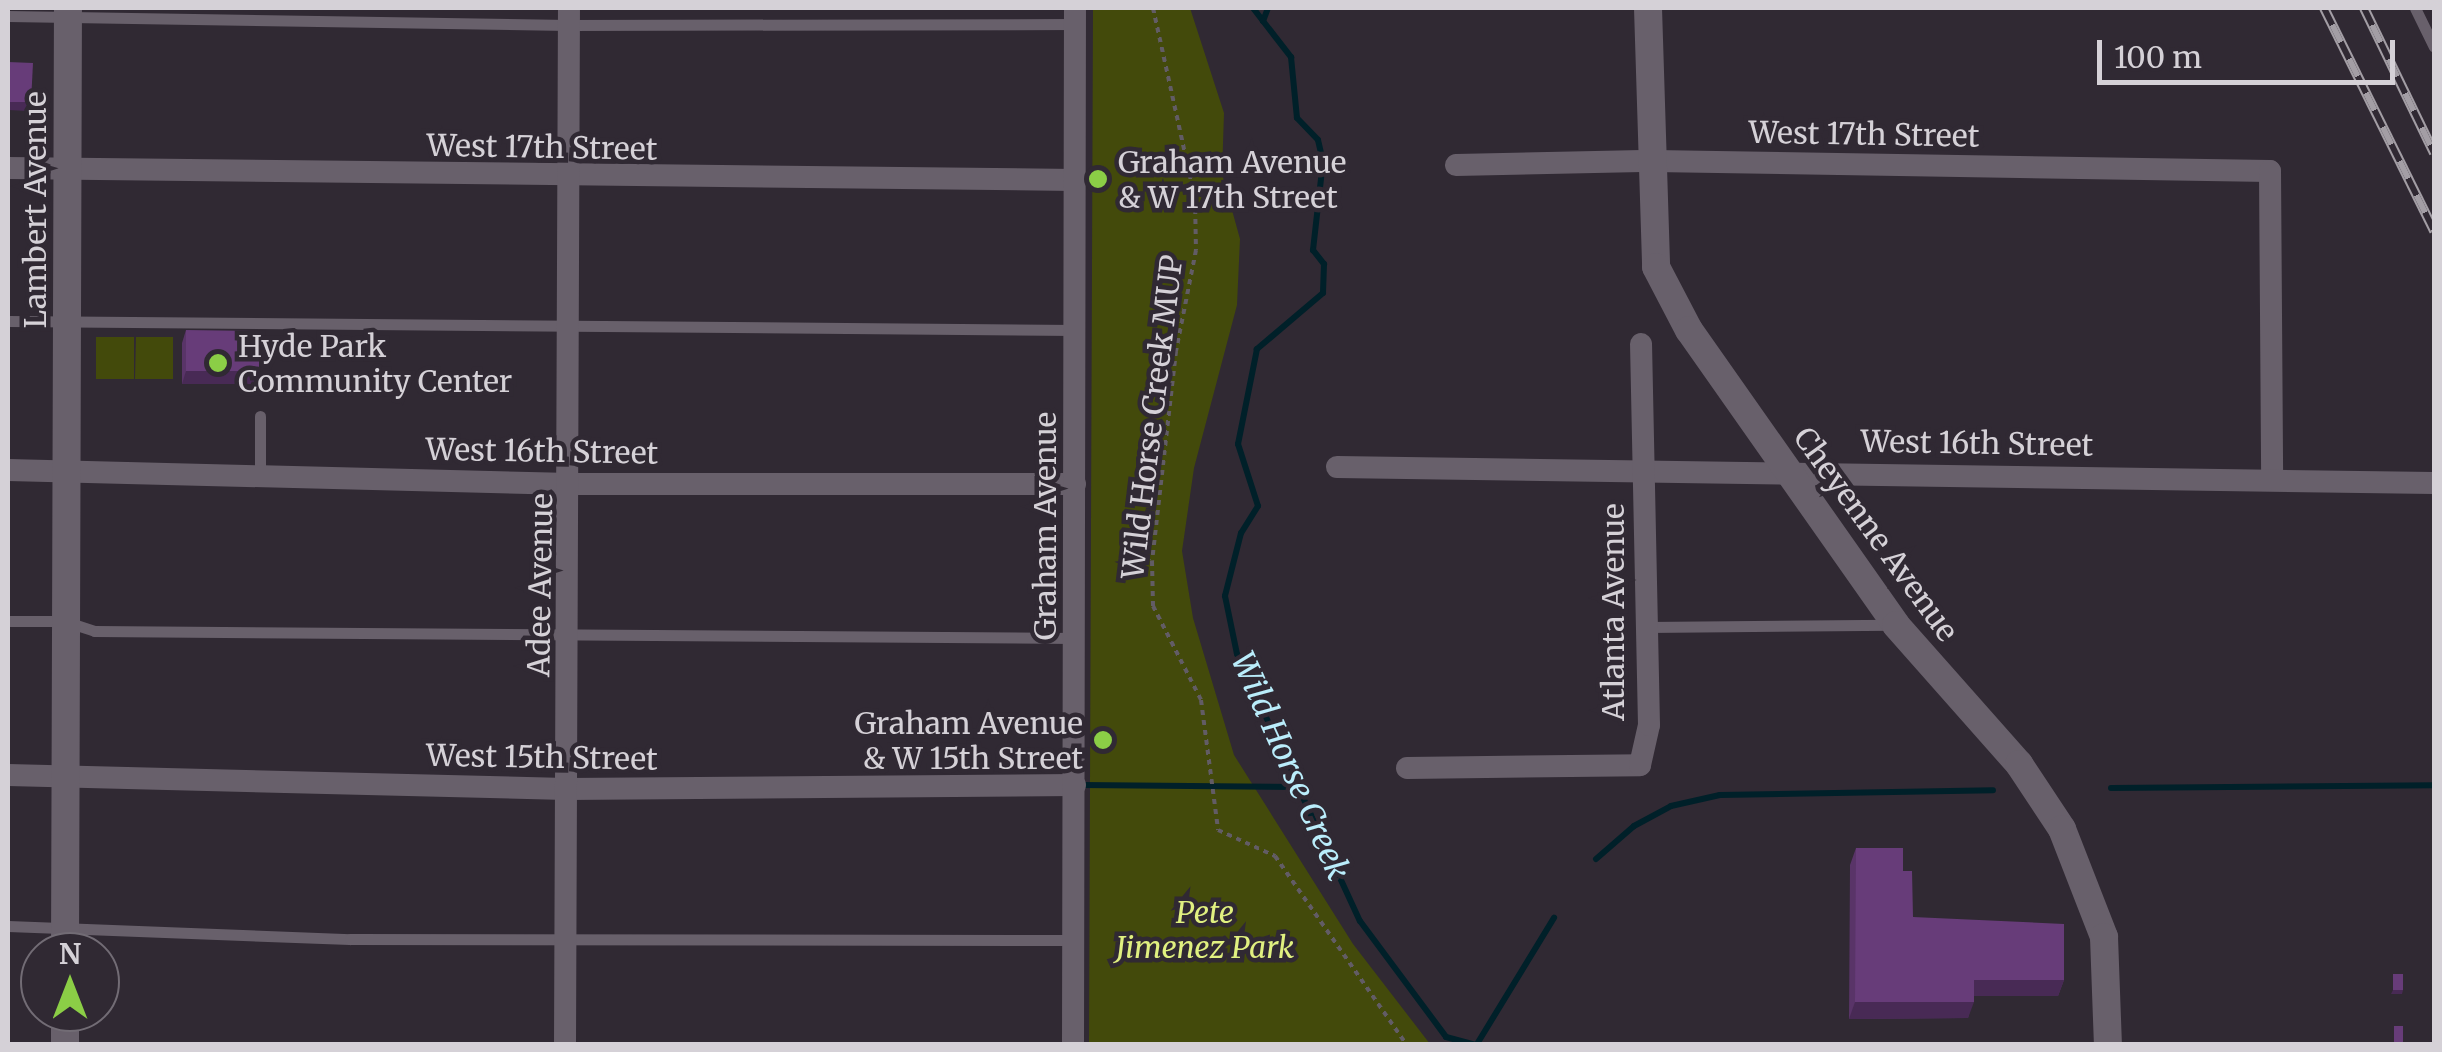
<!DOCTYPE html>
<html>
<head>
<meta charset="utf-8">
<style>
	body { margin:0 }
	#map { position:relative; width:2442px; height:1052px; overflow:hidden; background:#302933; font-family:Merriweather,serif }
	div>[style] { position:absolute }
	.green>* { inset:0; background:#434a0b }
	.stream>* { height:6px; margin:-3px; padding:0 3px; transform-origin:3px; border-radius:3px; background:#002029 }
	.path>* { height:4px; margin-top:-2px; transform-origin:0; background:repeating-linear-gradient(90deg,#625c65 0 5px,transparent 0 10px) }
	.service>* { height:11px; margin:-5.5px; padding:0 5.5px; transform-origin:5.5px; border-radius:5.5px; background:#68606b }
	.minor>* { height:22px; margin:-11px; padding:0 11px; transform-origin:11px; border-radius:11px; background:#68606b }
	.tertiary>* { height:28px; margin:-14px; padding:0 14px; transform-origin:14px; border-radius:14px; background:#68606b }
	.rail>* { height:10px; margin-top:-5px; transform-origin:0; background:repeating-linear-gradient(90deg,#302933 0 19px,#a39ea5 0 38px); box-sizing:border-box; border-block:2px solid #a39ea5 }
	.wall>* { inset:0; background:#593468 }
	.shaded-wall>* { inset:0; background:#482a55 }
	.building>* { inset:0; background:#673c79 }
	.dots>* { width:28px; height:28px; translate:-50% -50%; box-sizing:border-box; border:5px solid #302933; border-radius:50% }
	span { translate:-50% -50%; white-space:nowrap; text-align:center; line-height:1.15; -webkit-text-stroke:9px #302933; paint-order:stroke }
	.street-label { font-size:30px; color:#d5d1d7 }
	.poi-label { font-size:30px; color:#d5d1d7 }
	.left { translate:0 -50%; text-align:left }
	.right { translate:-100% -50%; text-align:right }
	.park-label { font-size:30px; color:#e0f080; font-style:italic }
	.water-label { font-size:32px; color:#baedfb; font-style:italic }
	.frame { position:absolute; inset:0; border:10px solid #d5d1d7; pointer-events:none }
	.north { position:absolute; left:20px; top:932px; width:100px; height:100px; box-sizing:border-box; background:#302933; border:2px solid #726c75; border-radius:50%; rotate:0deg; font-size:28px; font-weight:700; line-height:40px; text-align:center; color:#d5d1d7 }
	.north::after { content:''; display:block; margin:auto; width:35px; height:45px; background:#8bce46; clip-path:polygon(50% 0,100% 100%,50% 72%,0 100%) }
	.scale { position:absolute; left:2097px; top:40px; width:298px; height:45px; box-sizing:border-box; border:5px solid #d5d1d7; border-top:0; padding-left:12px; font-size:30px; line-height:35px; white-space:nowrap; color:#d5d1d7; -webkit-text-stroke:8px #302933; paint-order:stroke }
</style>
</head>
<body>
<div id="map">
	<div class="green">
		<i style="clip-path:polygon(1093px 8px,1190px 8px,1224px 113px,1222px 174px,1240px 239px,1237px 305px,1194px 468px,1182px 551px,1193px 618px,1234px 755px,1353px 944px,1430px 1044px,1089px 1044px)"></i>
		<i style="clip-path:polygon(96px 337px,134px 337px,134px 379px,96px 379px)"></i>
		<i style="clip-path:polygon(136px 337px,173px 337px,173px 379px,135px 379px)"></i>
	</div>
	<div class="stream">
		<i style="left:1253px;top:8px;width:16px;rotate:52deg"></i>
		<i style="left:1268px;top:8px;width:14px;rotate:111deg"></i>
		<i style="left:1263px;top:21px;width:46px;rotate:52.1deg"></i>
		<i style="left:1291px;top:57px;width:61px;rotate:84.4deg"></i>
		<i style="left:1297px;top:118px;width:30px;rotate:46deg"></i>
		<i style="left:1318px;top:140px;width:22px;rotate:77deg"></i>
		<i style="left:1323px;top:161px;width:90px;rotate:96.4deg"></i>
		<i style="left:1313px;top:250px;width:18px;rotate:52deg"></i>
		<i style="left:1324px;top:264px;width:29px;rotate:92deg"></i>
		<i style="left:1323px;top:293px;width:87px;rotate:139.7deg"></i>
		<i style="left:1257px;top:349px;width:97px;rotate:101.3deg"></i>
		<i style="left:1238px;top:444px;width:65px;rotate:72.1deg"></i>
		<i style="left:1258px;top:506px;width:32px;rotate:122deg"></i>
		<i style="left:1241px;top:533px;width:65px;rotate:104.3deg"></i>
		<i style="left:1225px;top:596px;width:59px;rotate:78.3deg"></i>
		<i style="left:1237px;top:654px;width:294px;rotate:65.3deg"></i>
		<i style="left:1360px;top:921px;width:144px;rotate:53.4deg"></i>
		<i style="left:1446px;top:1037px;width:28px;rotate:15deg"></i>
		<i style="left:1081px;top:785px;width:219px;rotate:0.5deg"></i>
		<i style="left:2111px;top:788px;width:323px;rotate:-0.5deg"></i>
		<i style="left:1596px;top:859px;width:50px;rotate:-41deg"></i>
		<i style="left:1634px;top:826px;width:42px;rotate:-28.4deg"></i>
		<i style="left:1671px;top:806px;width:50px;rotate:-12.7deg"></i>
		<i style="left:1720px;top:795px;width:273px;rotate:-1deg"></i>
		<i style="left:1477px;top:1044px;width:148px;rotate:-58.6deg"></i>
	</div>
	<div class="path">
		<i style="left:1153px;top:8px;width:196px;rotate:77.6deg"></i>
		<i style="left:1195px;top:199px;width:51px;rotate:88.9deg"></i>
		<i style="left:1196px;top:250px;width:103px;rotate:101.2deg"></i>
		<i style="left:1176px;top:351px;width:211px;rotate:96.5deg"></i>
		<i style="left:1152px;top:561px;width:45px;rotate:88.7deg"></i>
		<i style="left:1153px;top:606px;width:106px;rotate:62.9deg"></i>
		<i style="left:1201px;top:700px;width:131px;rotate:82.5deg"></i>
		<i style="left:1218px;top:830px;width:63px;rotate:24.5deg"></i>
		<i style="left:1275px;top:856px;width:229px;rotate:55.1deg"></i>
	</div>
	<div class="service">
		<i style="left:2415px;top:8px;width:43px;rotate:64deg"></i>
		<i style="left:8px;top:16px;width:560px;rotate:0.92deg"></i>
		<i style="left:568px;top:25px;width:507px;rotate:-0.11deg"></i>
		<i style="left:8px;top:321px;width:1067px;rotate:0.48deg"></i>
		<i style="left:260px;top:416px;width:59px;rotate:90deg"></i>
		<i style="left:8px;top:621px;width:56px"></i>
		<i style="left:64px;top:621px;width:32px;rotate:18deg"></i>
		<i style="left:94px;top:631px;width:981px;rotate:0.41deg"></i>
		<i style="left:1647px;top:627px;width:246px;rotate:-0.5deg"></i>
		<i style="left:8px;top:926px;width:342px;rotate:2.2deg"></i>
		<i style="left:350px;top:939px;width:724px;rotate:0.08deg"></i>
	</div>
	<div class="minor">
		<i style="left:1456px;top:165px;width:198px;rotate:-1.2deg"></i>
		<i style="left:1654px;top:161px;width:616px;rotate:0.93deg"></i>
		<i style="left:2270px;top:171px;width:309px;rotate:89.6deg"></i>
		<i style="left:8px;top:168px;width:1067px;rotate:0.64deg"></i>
		<i style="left:1337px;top:467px;width:1097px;rotate:0.84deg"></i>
		<i style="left:8px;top:470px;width:563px;rotate:1.42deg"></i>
		<i style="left:571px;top:484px;width:504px"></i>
		<i style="left:1407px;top:768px;width:233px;rotate:-0.7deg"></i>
		<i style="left:1640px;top:765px;width:41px;rotate:-77.3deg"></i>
		<i style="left:1649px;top:725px;width:381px;rotate:-91.2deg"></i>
		<i style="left:8px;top:775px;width:558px;rotate:1.44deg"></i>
		<i style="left:566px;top:789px;width:509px;rotate:-0.45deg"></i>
		<i style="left:565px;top:1044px;width:1036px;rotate:-89.78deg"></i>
		<i style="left:1073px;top:1044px;width:1036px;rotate:-89.89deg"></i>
	</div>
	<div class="tertiary">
		<i style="left:1648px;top:8px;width:259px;rotate:88.2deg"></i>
		<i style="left:1656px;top:267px;width:71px;rotate:62.4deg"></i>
		<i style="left:1689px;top:330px;width:360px;rotate:54.9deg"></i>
		<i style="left:1896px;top:625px;width:186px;rotate:48.5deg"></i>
		<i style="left:2019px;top:764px;width:78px;rotate:56.5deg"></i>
		<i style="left:2062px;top:829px;width:116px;rotate:68.7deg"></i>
		<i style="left:2104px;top:937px;width:107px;rotate:87.9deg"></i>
		<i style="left:65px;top:952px;width:944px;rotate:-89.82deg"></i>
		<i style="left:65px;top:1012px;width:32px;rotate:90deg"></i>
	</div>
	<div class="rail">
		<i style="left:2324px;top:8px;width:249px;rotate:63.7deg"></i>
		<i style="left:2364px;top:8px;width:161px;rotate:64.2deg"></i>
	</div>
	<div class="wall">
		<i style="clip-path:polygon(186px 330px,255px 384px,182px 384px,182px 343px)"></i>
		<i style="clip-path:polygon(1856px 848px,1913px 917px,2064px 980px,2058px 996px,1974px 996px,1968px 1018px,1849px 1019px,1850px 865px)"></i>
	</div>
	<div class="shaded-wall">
		<i style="clip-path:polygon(8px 102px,31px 102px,28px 111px,8px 110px)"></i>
		<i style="clip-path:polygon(186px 371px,259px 371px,255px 384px,182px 384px)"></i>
		<i style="clip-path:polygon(1974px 980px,2064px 980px,2058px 996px,1968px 996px)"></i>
		<i style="clip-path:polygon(2393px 990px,2403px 990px,2402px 994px,2391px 994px)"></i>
		<i style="clip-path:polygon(1855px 1002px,1974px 1002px,1968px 1018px,1849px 1019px)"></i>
	</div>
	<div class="building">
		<i style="clip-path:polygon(8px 62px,33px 63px,31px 102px,8px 102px)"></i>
		<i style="clip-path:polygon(186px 330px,259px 331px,259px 371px,186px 371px)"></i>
		<i style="clip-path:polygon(1856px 848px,1903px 848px,1903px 871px,1912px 871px,1913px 917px,2064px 924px,2064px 980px,1974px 980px,1974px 1002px,1855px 1002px)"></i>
		<i style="clip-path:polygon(2393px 974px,2403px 974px,2403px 990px,2393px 990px)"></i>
		<i style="clip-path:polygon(2394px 1026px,2403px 1026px,2403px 1044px,2394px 1044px)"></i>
	</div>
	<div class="dots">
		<i style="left:1098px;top:179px;background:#8bce46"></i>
		<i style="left:218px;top:363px;background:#8bce46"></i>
		<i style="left:1103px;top:740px;background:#8bce46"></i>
	</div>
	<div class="street-label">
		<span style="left:1864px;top:134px;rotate:1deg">West 17th Street</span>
		<span style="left:542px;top:147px;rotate:1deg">West 17th Street</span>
		<span style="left:35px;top:210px;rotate:-90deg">Lambert Avenue</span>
		<span style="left:1152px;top:417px;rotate:-83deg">Wild Horse Creek MUP</span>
		<span style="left:1977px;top:443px;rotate:1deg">West 16th Street</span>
		<span style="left:542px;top:451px;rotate:1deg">West 16th Street</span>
		<span style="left:1045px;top:526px;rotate:-90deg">Graham Avenue</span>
		<span style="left:1876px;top:534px;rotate:54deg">Cheyenne Avenue</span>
		<span style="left:540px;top:585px;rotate:-89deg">Adee Avenue</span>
		<span style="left:1613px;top:612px;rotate:-90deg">Atlanta Avenue</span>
		<span style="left:542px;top:757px;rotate:1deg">West 15th Street</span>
	</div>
	<div class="poi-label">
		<span class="left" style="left:1118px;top:179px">Graham Avenue<br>&amp; W 17th Street</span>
		<span class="left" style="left:238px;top:363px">Hyde Park<br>Community Center</span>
		<span class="right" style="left:1083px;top:740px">Graham Avenue<br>&amp; W 15th Street</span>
	</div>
	<div class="park-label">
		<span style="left:1205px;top:929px">Pete<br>Jimenez Park</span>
	</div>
	<div class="water-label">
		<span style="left:1290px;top:766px;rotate:66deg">Wild Horse Creek</span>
	</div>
	<div class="frame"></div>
	<div class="north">N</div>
	<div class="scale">100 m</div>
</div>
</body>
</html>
